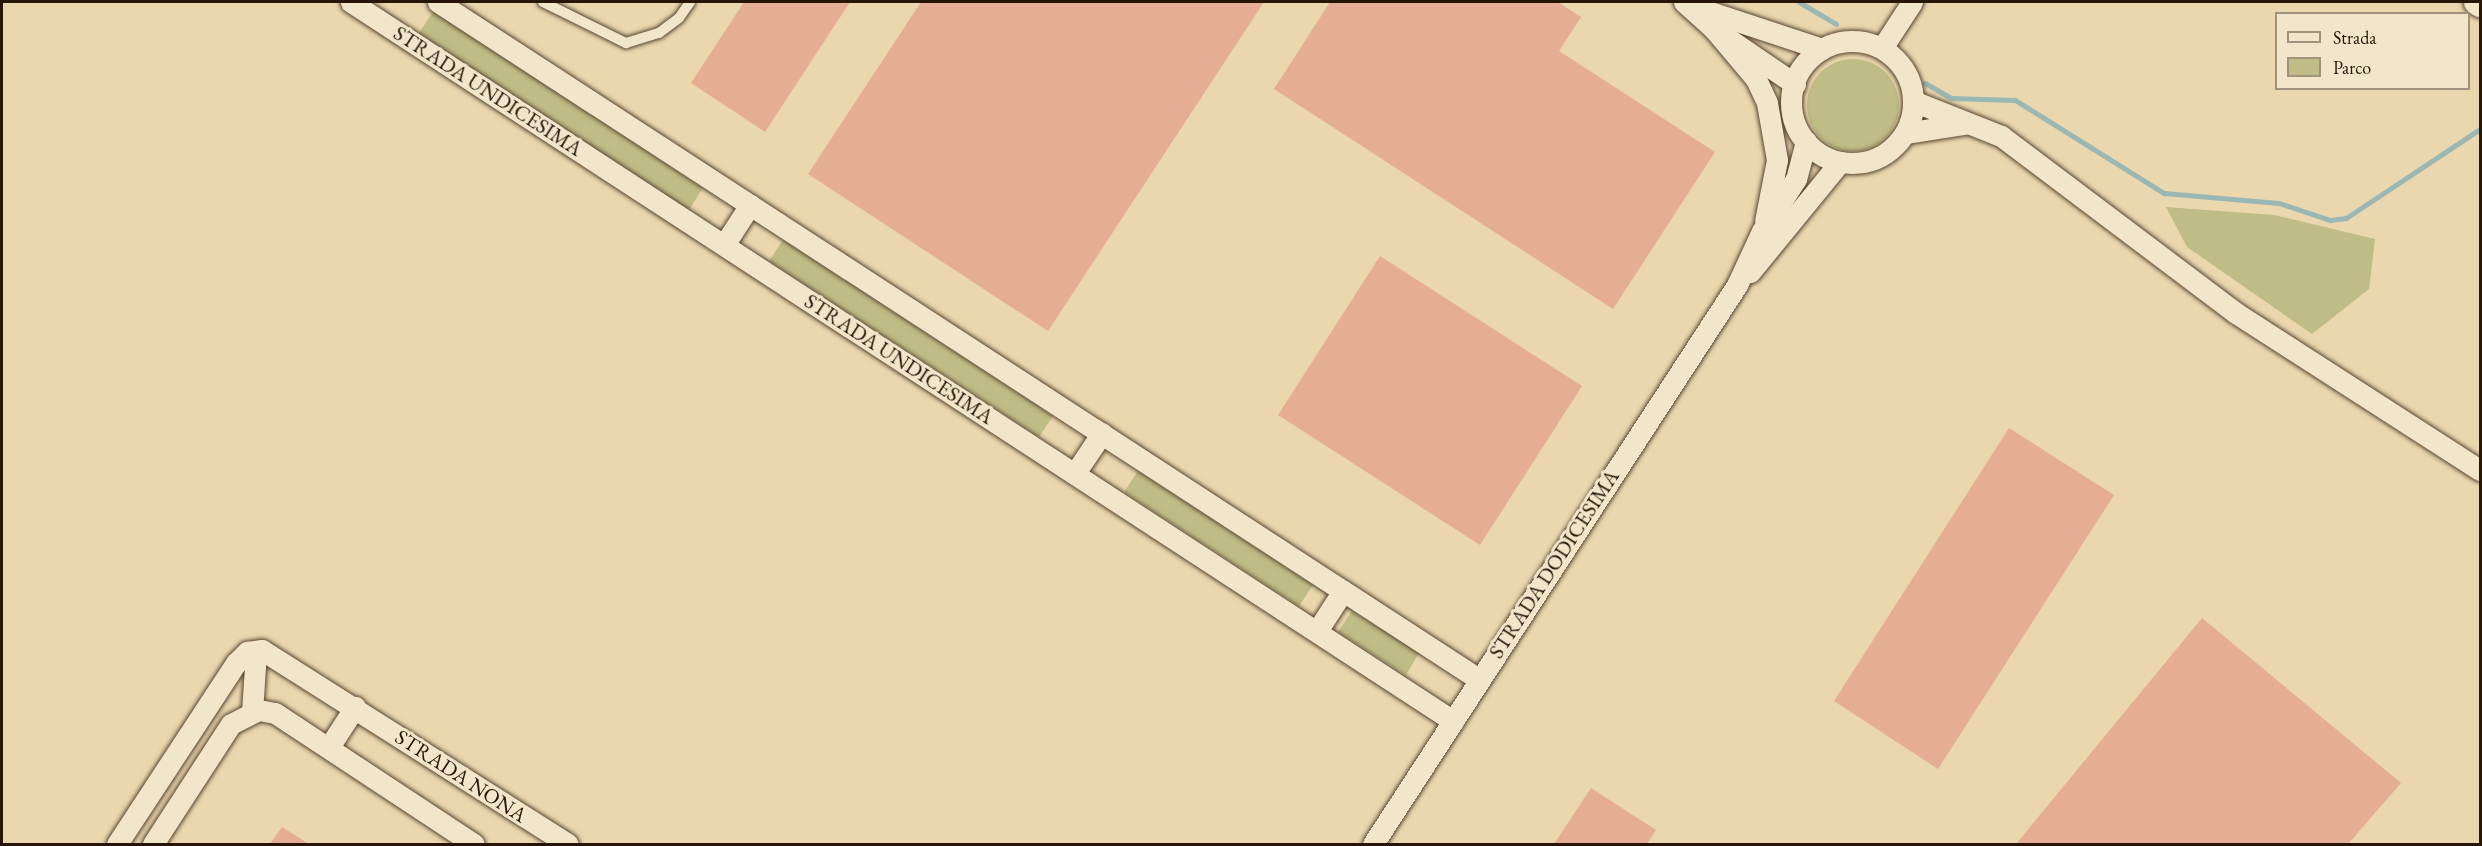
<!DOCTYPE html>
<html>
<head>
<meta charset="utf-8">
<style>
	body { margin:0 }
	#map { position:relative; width:2482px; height:846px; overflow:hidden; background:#ead7ae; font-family:"EB Garamond",serif }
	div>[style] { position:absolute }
	.green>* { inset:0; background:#bfbc85 }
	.round { border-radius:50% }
	.stream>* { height:5px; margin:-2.5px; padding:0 2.5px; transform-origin:2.5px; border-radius:2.5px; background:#9bb7b4 }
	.building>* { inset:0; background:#e5ad93 }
	.roads { filter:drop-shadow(0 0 2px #584632) drop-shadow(0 0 2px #584632) }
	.service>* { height:10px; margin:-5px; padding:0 5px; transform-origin:5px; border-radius:5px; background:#f1e5ca }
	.minor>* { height:21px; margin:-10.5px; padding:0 10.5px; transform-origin:10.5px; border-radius:10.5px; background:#f1e5ca }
	.minor>.ring { margin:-10.5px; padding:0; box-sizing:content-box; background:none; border:21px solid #f1e5ca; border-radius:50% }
	.tertiary>* { height:26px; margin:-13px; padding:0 13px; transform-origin:13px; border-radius:13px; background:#f1e5ca }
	span { translate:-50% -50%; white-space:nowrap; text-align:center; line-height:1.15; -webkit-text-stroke:6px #f1e5ca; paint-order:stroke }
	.street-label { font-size:21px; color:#271608 }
	.frame { position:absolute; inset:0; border:3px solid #271608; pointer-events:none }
	.legend { position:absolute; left:2275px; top:12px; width:195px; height:78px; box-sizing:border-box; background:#f1e5ca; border:2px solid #a0927c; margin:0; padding:8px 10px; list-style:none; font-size:18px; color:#271608 }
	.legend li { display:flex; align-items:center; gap:12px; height:30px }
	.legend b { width:30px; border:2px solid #a0927c }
</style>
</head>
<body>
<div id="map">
	<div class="green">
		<i style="clip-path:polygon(433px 12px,703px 188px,689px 210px,419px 33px)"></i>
		<i class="round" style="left:1807px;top:59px;width:92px;height:92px"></i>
		<i style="clip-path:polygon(2166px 207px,2274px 215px,2375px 239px,2369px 289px,2312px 334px,2187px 247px)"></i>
		<i style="clip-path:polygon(783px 240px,1053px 416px,1039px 437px,769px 261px)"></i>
		<i style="clip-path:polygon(1138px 471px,1313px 585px,1299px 606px,1124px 492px)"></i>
		<i style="clip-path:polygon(1352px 611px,1419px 653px,1406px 675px,1338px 632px)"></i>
	</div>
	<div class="stream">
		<i style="left:1799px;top:2px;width:43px;rotate:30.7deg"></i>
		<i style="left:1925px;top:83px;width:30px;rotate:30deg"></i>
		<i style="left:1951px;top:98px;width:64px;rotate:1.8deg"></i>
		<i style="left:2015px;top:100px;width:176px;rotate:32deg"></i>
		<i style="left:2164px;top:193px;width:115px;rotate:5deg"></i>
		<i style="left:2279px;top:203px;width:54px;rotate:18.4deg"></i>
		<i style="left:2330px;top:220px;width:16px;rotate:-7deg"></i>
		<i style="left:2346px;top:218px;width:161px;rotate:-33.6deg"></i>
	</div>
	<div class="building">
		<i style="clip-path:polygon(744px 2px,850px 2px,765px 132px,691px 83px)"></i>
		<i style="clip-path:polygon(921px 2px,1264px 2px,1048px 331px,808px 174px)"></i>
		<i style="clip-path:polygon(1330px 2px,1558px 2px,1581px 17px,1559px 51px,1715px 152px,1613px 309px,1274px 89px)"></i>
		<i style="clip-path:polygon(1380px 256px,1582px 386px,1480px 545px,1278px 415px)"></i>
		<i style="clip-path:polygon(2009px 428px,2114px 495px,1938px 769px,1834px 701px)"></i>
		<i style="clip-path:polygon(2202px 618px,2401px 783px,2348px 844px,2016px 844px)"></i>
		<i style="clip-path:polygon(1591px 788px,1656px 830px,1647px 844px,1554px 844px)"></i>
		<i style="clip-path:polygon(282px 827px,309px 844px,270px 844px)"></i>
	</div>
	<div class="roads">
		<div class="service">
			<i style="left:543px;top:2px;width:93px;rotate:26.3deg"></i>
			<i style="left:626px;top:43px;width:34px;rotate:-17deg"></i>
			<i style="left:659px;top:33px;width:25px;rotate:-37deg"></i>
			<i style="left:679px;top:18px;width:19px;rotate:-55deg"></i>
		</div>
		<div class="minor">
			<i style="left:351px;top:2px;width:1316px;rotate:33.12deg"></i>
			<i style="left:438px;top:2px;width:1243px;rotate:33.05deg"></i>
			<i style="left:1684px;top:2px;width:40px;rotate:42deg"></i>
			<i style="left:1714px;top:29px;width:98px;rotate:34.2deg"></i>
			<i style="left:1692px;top:6px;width:137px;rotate:18.3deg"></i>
			<i style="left:1714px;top:29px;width:65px;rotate:50deg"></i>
			<i style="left:1756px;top:79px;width:26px;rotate:65deg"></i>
			<i style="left:1767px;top:103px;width:58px;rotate:80deg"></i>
			<i style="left:1777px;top:160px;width:62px;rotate:101.1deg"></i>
			<i class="ring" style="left:1791px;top:41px;width:101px;height:101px"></i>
			<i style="left:1882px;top:48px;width:55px;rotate:-56.9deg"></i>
			<i style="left:1913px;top:101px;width:95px;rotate:21.7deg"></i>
			<i style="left:2001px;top:136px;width:294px;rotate:37deg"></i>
			<i style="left:2236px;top:313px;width:290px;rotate:32.8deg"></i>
			<i style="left:1905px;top:133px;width:60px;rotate:-8.7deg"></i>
			<i style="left:724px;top:245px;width:48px;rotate:-57deg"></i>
			<i style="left:1750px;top:272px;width:142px;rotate:-50.7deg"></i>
			<i style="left:1075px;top:473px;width:48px;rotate:-56deg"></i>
			<i style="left:1317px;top:631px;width:48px;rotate:-57deg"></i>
			<i style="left:252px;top:712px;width:61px;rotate:-86.2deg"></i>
			<i style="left:329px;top:747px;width:48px;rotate:-57deg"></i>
			<i style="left:117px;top:844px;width:217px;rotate:-56.7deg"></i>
			<i style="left:236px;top:663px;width:16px;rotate:-45deg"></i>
			<i style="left:247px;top:652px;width:15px;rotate:-8deg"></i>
			<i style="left:262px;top:650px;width:362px;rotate:32.4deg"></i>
			<i style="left:153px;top:844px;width:143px;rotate:-57deg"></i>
			<i style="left:231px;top:724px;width:31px;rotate:-27deg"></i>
			<i style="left:259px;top:710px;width:16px;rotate:11deg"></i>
			<i style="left:275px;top:713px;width:238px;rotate:33.4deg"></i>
			<i style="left:1373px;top:844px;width:667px;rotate:-56.93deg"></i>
			<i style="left:1737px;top:285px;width:60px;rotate:-65.2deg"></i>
			<i style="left:1762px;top:231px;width:62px;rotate:-56.8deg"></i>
			<i style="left:1796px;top:179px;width:39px;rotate:-75deg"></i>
		</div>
		<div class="tertiary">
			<i style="left:2477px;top:2px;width:4px;rotate:34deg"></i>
		</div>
	</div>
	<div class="street-label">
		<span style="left:488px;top:91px;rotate:33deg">STRADA UNDICESIMA</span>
		<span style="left:899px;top:359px;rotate:33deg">STRADA UNDICESIMA</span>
		<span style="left:1554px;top:564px;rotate:-57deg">STRADA DODICESIMA</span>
		<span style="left:461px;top:776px;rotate:33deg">STRADA NONA</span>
	</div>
	<div class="frame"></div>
	<ul class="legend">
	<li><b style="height:8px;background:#f1e5ca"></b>Strada</li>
	<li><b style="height:16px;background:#bfbc85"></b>Parco</li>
	</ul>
</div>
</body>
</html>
